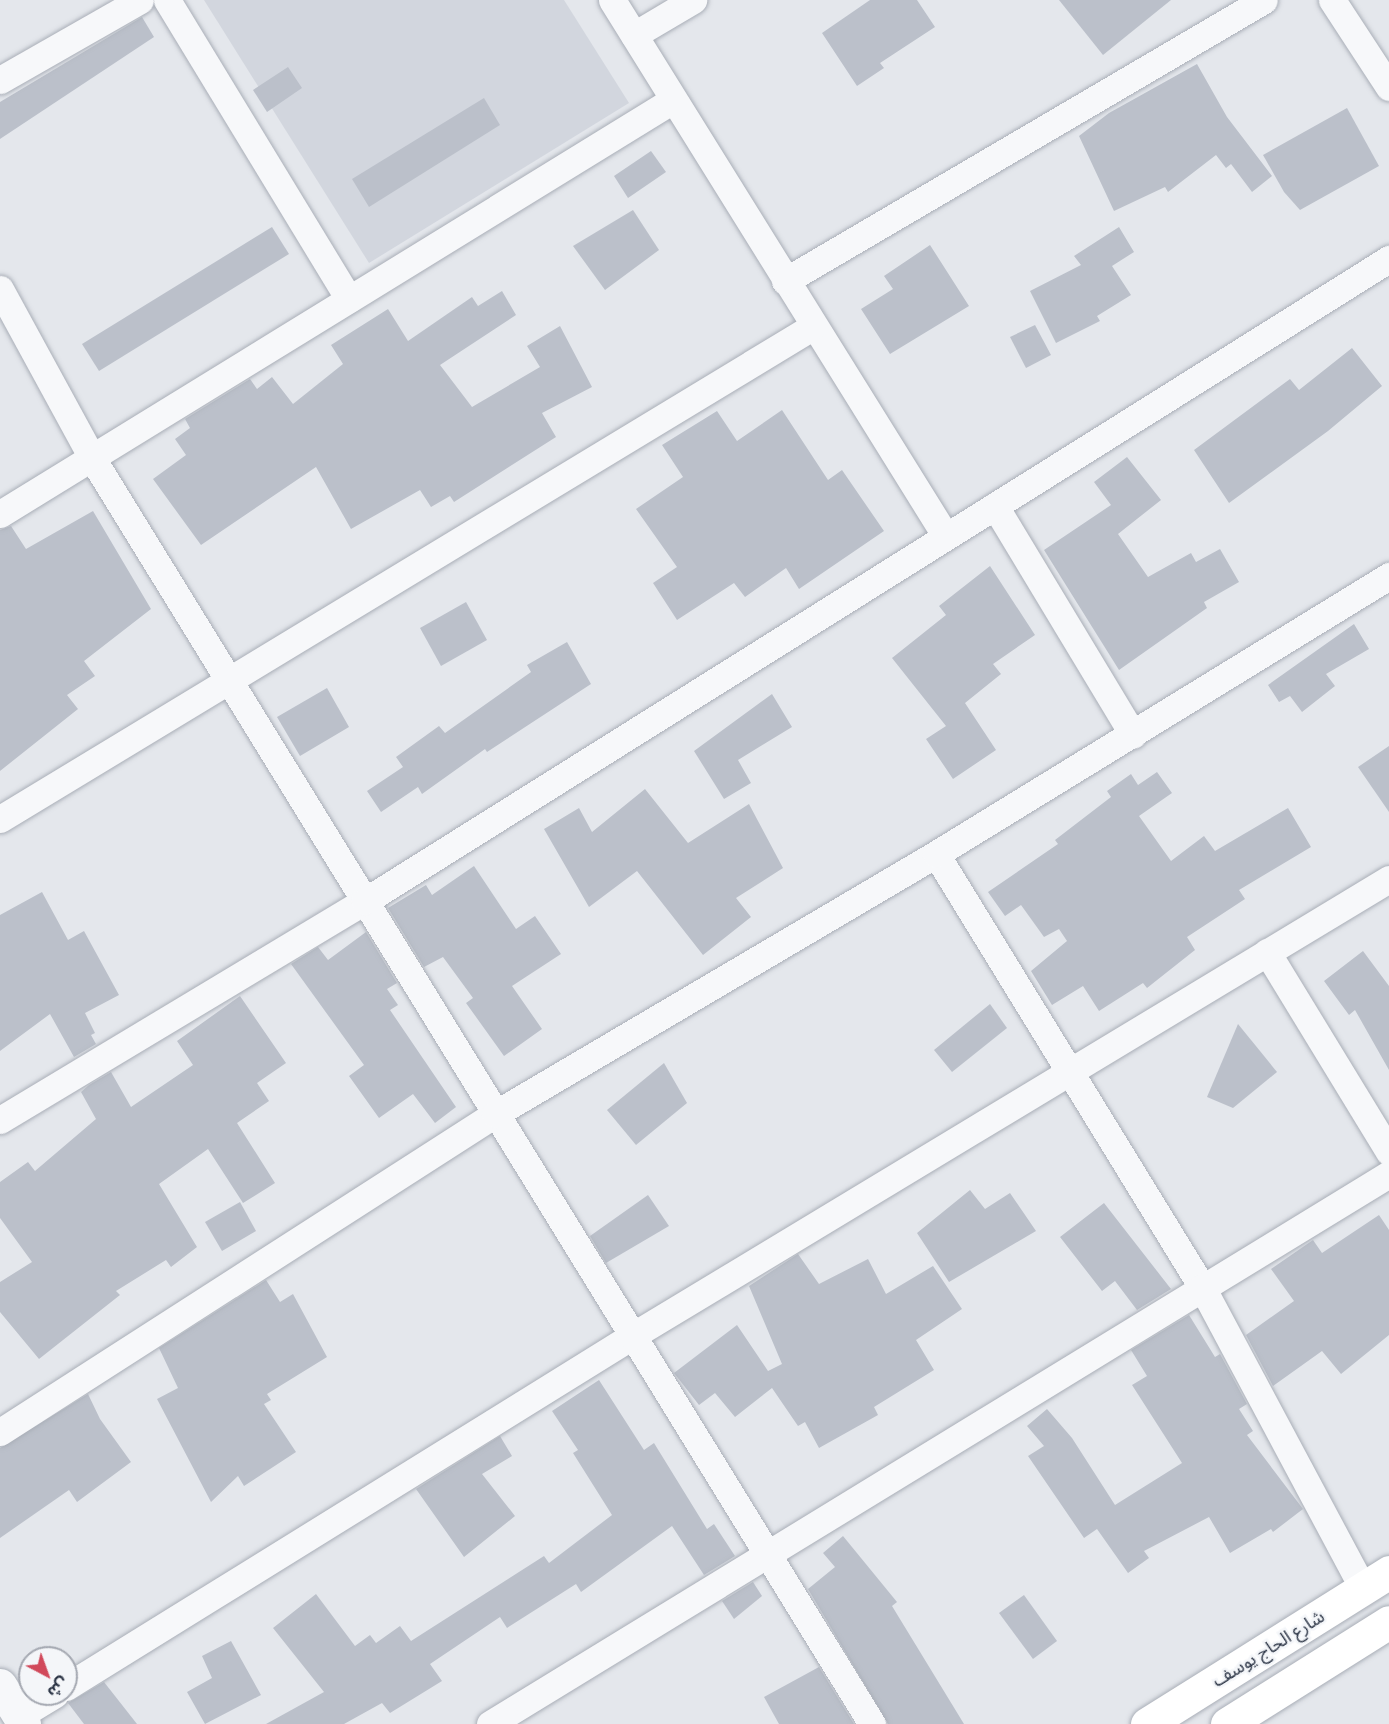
<!DOCTYPE html>
<html>
<head>
<meta charset="utf-8">
<style>
	body { margin:0 }
	#map { position:relative; width:1389px; height:1724px; overflow:hidden; background:#e4e7ec; font-family:"Exo 2","Noto Sans Arabic",sans-serif }
	div>[style] { position:absolute }
	.built>* { inset:0; background:#d2d6de }
	.building>* { inset:0; background:#bbc0ca }
	.roads { filter:drop-shadow(0 0 2px #a9aeb7) drop-shadow(0 0 2px #a9aeb7) }
	.minor>* { height:27px; margin:-13.5px; padding:0 13.5px; transform-origin:13.5px; border-radius:13.5px; background:#f7f8fa }
	.tertiary>* { height:33px; margin:-16.5px; padding:0 16.5px; transform-origin:16.5px; border-radius:16.5px; background:#f7f8fa }
	.secondary>* { height:33px; margin:-16.5px; padding:0 16.5px; transform-origin:16.5px; border-radius:16.5px; background:#fff }
	span { translate:-50% -50%; white-space:nowrap; text-align:center; line-height:1.15; -webkit-text-stroke:5px #f4f6f9; paint-order:stroke }
	.street-label { font-size:18px; color:#2b3445 }
	.north { position:absolute; left:18px; top:1646px; width:60px; height:60px; box-sizing:border-box; background:#f4f6f9; border:2px solid #a4a8b1; border-radius:50%; rotate:139deg; font-size:16px; font-weight:700; line-height:24px; text-align:center; color:#2b3445 }
	.north::after { content:''; display:block; margin:auto; width:21px; height:27px; background:#d1495b; clip-path:polygon(50% 0,100% 100%,50% 72%,0 100%) }
</style>
</head>
<body>
<div id="map">
	<div class="built">
		<i style="clip-path:polygon(204px 0,564px 0,629px 103px,369px 263px)"></i>
	</div>
	<div class="building">
		<i style="clip-path:polygon(870px 0,917px 0,935px 27px,880px 63px,884px 68px,857px 86px,822px 33px)"></i>
		<i style="clip-path:polygon(1059px 0,1171px 0,1103px 55px)"></i>
		<i style="clip-path:polygon(142px 17px,154px 37px,0 139px,0 102px)"></i>
		<i style="clip-path:polygon(1197px 64px,1227px 117px,1272px 176px,1252px 192px,1231px 164px,1226px 168px,1216px 155px,1168px 192px,1165px 187px,1114px 211px,1079px 136px,1109px 113px)"></i>
		<i style="clip-path:polygon(288px 67px,302px 88px,267px 112px,253px 90px)"></i>
		<i style="clip-path:polygon(484px 98px,500px 125px,369px 207px,352px 179px)"></i>
		<i style="clip-path:polygon(1347px 108px,1379px 166px,1300px 210px,1284px 192px,1263px 155px)"></i>
		<i style="clip-path:polygon(651px 151px,666px 172px,628px 198px,614px 176px)"></i>
		<i style="clip-path:polygon(633px 210px,659px 250px,605px 290px,573px 246px)"></i>
		<i style="clip-path:polygon(272px 227px,289px 254px,99px 371px,82px 344px)"></i>
		<i style="clip-path:polygon(1119px 227px,1134px 252px,1112px 266px,1131px 295px,1097px 316px,1100px 321px,1056px 343px,1030px 291px,1081px 265px,1074px 256px)"></i>
		<i style="clip-path:polygon(930px 245px,969px 306px,890px 354px,861px 309px,893px 289px,884px 276px)"></i>
		<i style="clip-path:polygon(502px 291px,516px 315px,440px 365px,472px 407px,540px 367px,527px 346px,560px 326px,592px 387px,542px 413px,556px 437px,454px 502px,450px 496px,431px 507px,420px 490px,351px 529px,316px 467px,201px 545px,153px 479px,186px 455px,175px 439px,190px 428px,185px 419px,250px 379px,257px 389px,272px 377px,293px 404px,343px 364px,331px 345px,388px 309px,408px 341px,472px 297px,478px 306px)"></i>
		<i style="clip-path:polygon(1035px 325px,1051px 355px,1026px 368px,1010px 337px)"></i>
		<i style="clip-path:polygon(1352px 348px,1382px 386px,1328px 431px,1229px 503px,1194px 450px,1290px 379px,1299px 390px)"></i>
		<i style="clip-path:polygon(782px 410px,828px 480px,842px 470px,884px 531px,799px 589px,786px 568px,745px 597px,734px 583px,677px 620px,653px 583px,677px 567px,636px 509px,683px 477px,662px 445px,717px 411px,737px 441px)"></i>
		<i style="clip-path:polygon(1127px 457px,1161px 500px,1118px 534px,1148px 577px,1191px 553px,1196px 562px,1220px 549px,1239px 582px,1204px 602px,1207px 608px,1119px 670px,1044px 550px,1111px 505px,1094px 482px)"></i>
		<i style="clip-path:polygon(93px 511px,151px 609px,84px 661px,95px 676px,67px 695px,78px 709px,0 771px,0 530px,11px 526px,26px 549px)"></i>
		<i style="clip-path:polygon(990px 566px,1035px 635px,993px 664px,1001px 674px,965px 703px,996px 750px,953px 779px,926px 739px,946px 726px,892px 658px,946px 615px,939px 606px)"></i>
		<i style="clip-path:polygon(466px 602px,487px 640px,441px 666px,420px 628px)"></i>
		<i style="clip-path:polygon(1354px 624px,1369px 649px,1326px 674px,1335px 686px,1302px 712px,1290px 696px,1279px 702px,1268px 685px)"></i>
		<i style="clip-path:polygon(567px 642px,591px 684px,487px 752px,485px 749px,422px 794px,418px 787px,381px 812px,367px 791px,403px 767px,396px 757px,439px 726px,445px 733px,531px 672px,527px 665px)"></i>
		<i style="clip-path:polygon(327px 688px,349px 727px,300px 756px,277px 717px)"></i>
		<i style="clip-path:polygon(772px 694px,792px 727px,738px 760px,751px 783px,724px 799px,694px 751px)"></i>
		<i style="clip-path:polygon(1389px 746px,1389px 812px,1358px 767px)"></i>
		<i style="clip-path:polygon(1157px 772px,1172px 793px,1139px 816px,1171px 861px,1204px 836px,1215px 851px,1288px 808px,1311px 847px,1239px 890px,1245px 899px,1187px 937px,1195px 950px,1147px 988px,1143px 983px,1099px 1011px,1083px 986px,1052px 1005px,1031px 971px,1067px 941px,1059px 929px,1044px 937px,1021px 905px,1005px 916px,988px 892px,1058px 844px,1055px 840px,1111px 797px,1107px 791px,1131px 774px,1138px 785px)"></i>
		<i style="clip-path:polygon(645px 789px,688px 843px,749px 804px,783px 868px,736px 898px,751px 917px,703px 955px,637px 871px,589px 907px,544px 829px,579px 808px,592px 832px)"></i>
		<i style="clip-path:polygon(474px 866px,516px 929px,535px 916px,561px 954px,512px 986px,542px 1029px,504px 1056px,466px 1003px,473px 998px,443px 957px,424px 967px,388px 908px,426px 885px,432px 895px)"></i>
		<i style="clip-path:polygon(42px 892px,68px 940px,84px 931px,119px 995px,85px 1013px,95px 1033px,91px 1035px,96px 1044px,74px 1057px,50px 1014px,0 1051px,0 915px)"></i>
		<i style="clip-path:polygon(366px 932px,397px 983px,387px 989px,398px 1005px,390px 1010px,456px 1107px,435px 1123px,413px 1094px,379px 1118px,349px 1076px,364px 1065px,291px 964px,318px 947px,328px 960px)"></i>
		<i style="clip-path:polygon(1363px 951px,1389px 986px,1389px 1070px,1355px 1010px,1349px 1015px,1324px 981px)"></i>
		<i style="clip-path:polygon(240px 996px,286px 1063px,257px 1083px,269px 1101px,237px 1123px,275px 1183px,243px 1203px,208px 1149px,159px 1184px,197px 1247px,171px 1267px,166px 1260px,116px 1291px,120px 1295px,39px 1359px,0 1312px,0 1282px,32px 1262px,0 1218px,0 1182px,28px 1162px,35px 1171px,96px 1119px,81px 1092px,89px 1085px,111px 1072px,131px 1107px,193px 1065px,177px 1041px)"></i>
		<i style="clip-path:polygon(990px 1004px,1007px 1028px,952px 1072px,934px 1050px)"></i>
		<i style="clip-path:polygon(1238px 1024px,1277px 1072px,1233px 1108px,1207px 1097px)"></i>
		<i style="clip-path:polygon(664px 1063px,687px 1103px,636px 1145px,607px 1110px)"></i>
		<i style="clip-path:polygon(970px 1190px,985px 1209px,1010px 1193px,1036px 1231px,949px 1282px,917px 1233px)"></i>
		<i style="clip-path:polygon(648px 1195px,669px 1226px,606px 1263px,590px 1236px)"></i>
		<i style="clip-path:polygon(240px 1202px,256px 1231px,222px 1251px,205px 1222px)"></i>
		<i style="clip-path:polygon(1104px 1203px,1171px 1289px,1137px 1310px,1115px 1281px,1102px 1291px,1060px 1237px)"></i>
		<i style="clip-path:polygon(1379px 1215px,1389px 1230px,1389px 1335px,1341px 1374px,1322px 1351px,1273px 1386px,1246px 1335px,1294px 1301px,1271px 1269px,1313px 1240px,1322px 1253px)"></i>
		<i style="clip-path:polygon(798px 1254px,819px 1284px,868px 1259px,886px 1294px,933px 1266px,962px 1309px,916px 1340px,934px 1370px,874px 1407px,878px 1415px,819px 1448px,805px 1422px,798px 1426px,772px 1388px,735px 1417px,715px 1393px,699px 1405px,674px 1373px,737px 1325px,768px 1371px,782px 1364px,749px 1286px)"></i>
		<i style="clip-path:polygon(266px 1280px,280px 1302px,293px 1294px,327px 1357px,267px 1394px,271px 1400px,264px 1404px,296px 1452px,244px 1486px,238px 1476px,211px 1502px,157px 1399px,178px 1388px,159px 1348px)"></i>
		<i style="clip-path:polygon(1189px 1315px,1215px 1357px,1220px 1354px,1247px 1404px,1239px 1409px,1253px 1431px,1247px 1435px,1303px 1509px,1273px 1532px,1271px 1529px,1230px 1553px,1209px 1517px,1144px 1551px,1149px 1558px,1128px 1573px,1097px 1529px,1084px 1538px,1028px 1456px,1044px 1446px,1027px 1426px,1047px 1409px,1072px 1438px,1115px 1505px,1182px 1463px,1132px 1385px,1147px 1376px,1131px 1350px)"></i>
		<i style="clip-path:polygon(599px 1380px,644px 1450px,654px 1443px,707px 1529px,714px 1524px,735px 1556px,704px 1575px,672px 1526px,581px 1592px,576px 1584px,507px 1628px,500px 1617px,430px 1664px,442px 1681px,390px 1713px,382px 1703px,344px 1724px,266px 1724px,324px 1692px,273px 1628px,316px 1594px,355px 1646px,370px 1635px,376px 1643px,400px 1626px,411px 1641px,544px 1556px,549px 1563px,612px 1515px,573px 1453px,578px 1450px,552px 1411px)"></i>
		<i style="clip-path:polygon(88px 1394px,100px 1419px,131px 1462px,77px 1502px,69px 1490px,0 1538px,0 1448px)"></i>
		<i style="clip-path:polygon(500px 1436px,512px 1456px,482px 1474px,515px 1516px,464px 1557px,416px 1489px)"></i>
		<i style="clip-path:polygon(843px 1536px,897px 1602px,892px 1606px,964px 1724px,888px 1724px,808px 1589px,835px 1567px,823px 1553px)"></i>
		<i style="clip-path:polygon(753px 1582px,762px 1596px,734px 1619px,722px 1601px)"></i>
		<i style="clip-path:polygon(1024px 1595px,1057px 1641px,1033px 1659px,999px 1613px)"></i>
		<i style="clip-path:polygon(231px 1641px,261px 1695px,205px 1724px,187px 1692px,212px 1678px,202px 1656px)"></i>
		<i style="clip-path:polygon(819px 1667px,854px 1724px,779px 1724px,764px 1697px)"></i>
		<i style="clip-path:polygon(104px 1682px,137px 1724px,84px 1724px,68px 1703px)"></i>
	</div>
	<div class="roads">
		<div class="minor">
			<i style="left:167px;top:0;width:350px;rotate:58.7deg"></i>
			<i style="left:612px;top:0;width:630px;rotate:58.1deg"></i>
			<i style="left:1332px;top:0;width:104px;rotate:56.8deg"></i>
			<i style="left:634px;top:35px;width:69px;rotate:-30.7deg"></i>
			<i style="left:0;top:80px;width:161px;rotate:-29.7deg"></i>
			<i style="left:785px;top:281px;width:555px;rotate:-30.4deg"></i>
			<i style="left:0;top:289px;width:192px;rotate:61.4deg"></i>
			<i style="left:92px;top:458px;width:1487px;rotate:58.36deg"></i>
			<i style="left:995px;top:506px;width:267px;rotate:58.9deg"></i>
			<i style="left:0;top:514px;width:790px;rotate:-31.6deg"></i>
			<i style="left:0;top:819px;width:949px;rotate:-31.21deg"></i>
			<i style="left:936px;top:854px;width:508px;rotate:58.44deg"></i>
			<i style="left:1202px;top:1287px;width:341px;rotate:61.9deg"></i>
			<i style="left:1267px;top:952px;width:234px;rotate:58.6deg"></i>
			<i style="left:0;top:1120px;width:426px;rotate:-31deg"></i>
			<i style="left:365px;top:901px;width:1209px;rotate:-32.09deg"></i>
			<i style="left:0;top:1432px;width:588px;rotate:-32.72deg"></i>
			<i style="left:495px;top:1114px;width:512px;rotate:-30.52deg"></i>
			<i style="left:936px;top:854px;width:532px;rotate:-31.54deg"></i>
			<i style="left:66px;top:1687px;width:666px;rotate:-31.8deg"></i>
			<i style="left:632px;top:1336px;width:884px;rotate:-31.12deg"></i>
			<i style="left:19px;top:1716px;width:42px;rotate:-31.4deg"></i>
			<i style="left:490px;top:1724px;width:1054px;rotate:-31.46deg"></i>
		</div>
		<div class="tertiary">
			<i style="left:0;top:1685px;width:46px;rotate:58.4deg"></i>
		</div>
		<div class="secondary">
			<i style="left:1147px;top:1724px;width:286px;rotate:-32.1deg"></i>
			<i style="left:1227px;top:1724px;width:191px;rotate:-32.2deg"></i>
		</div>
	</div>
	<div class="street-label">
		<span style="left:1268px;top:1648px;rotate:-32deg">شارع الحاج يوسف</span>
	</div>
	<div class="north">ش</div>
</div>
</body>
</html>
